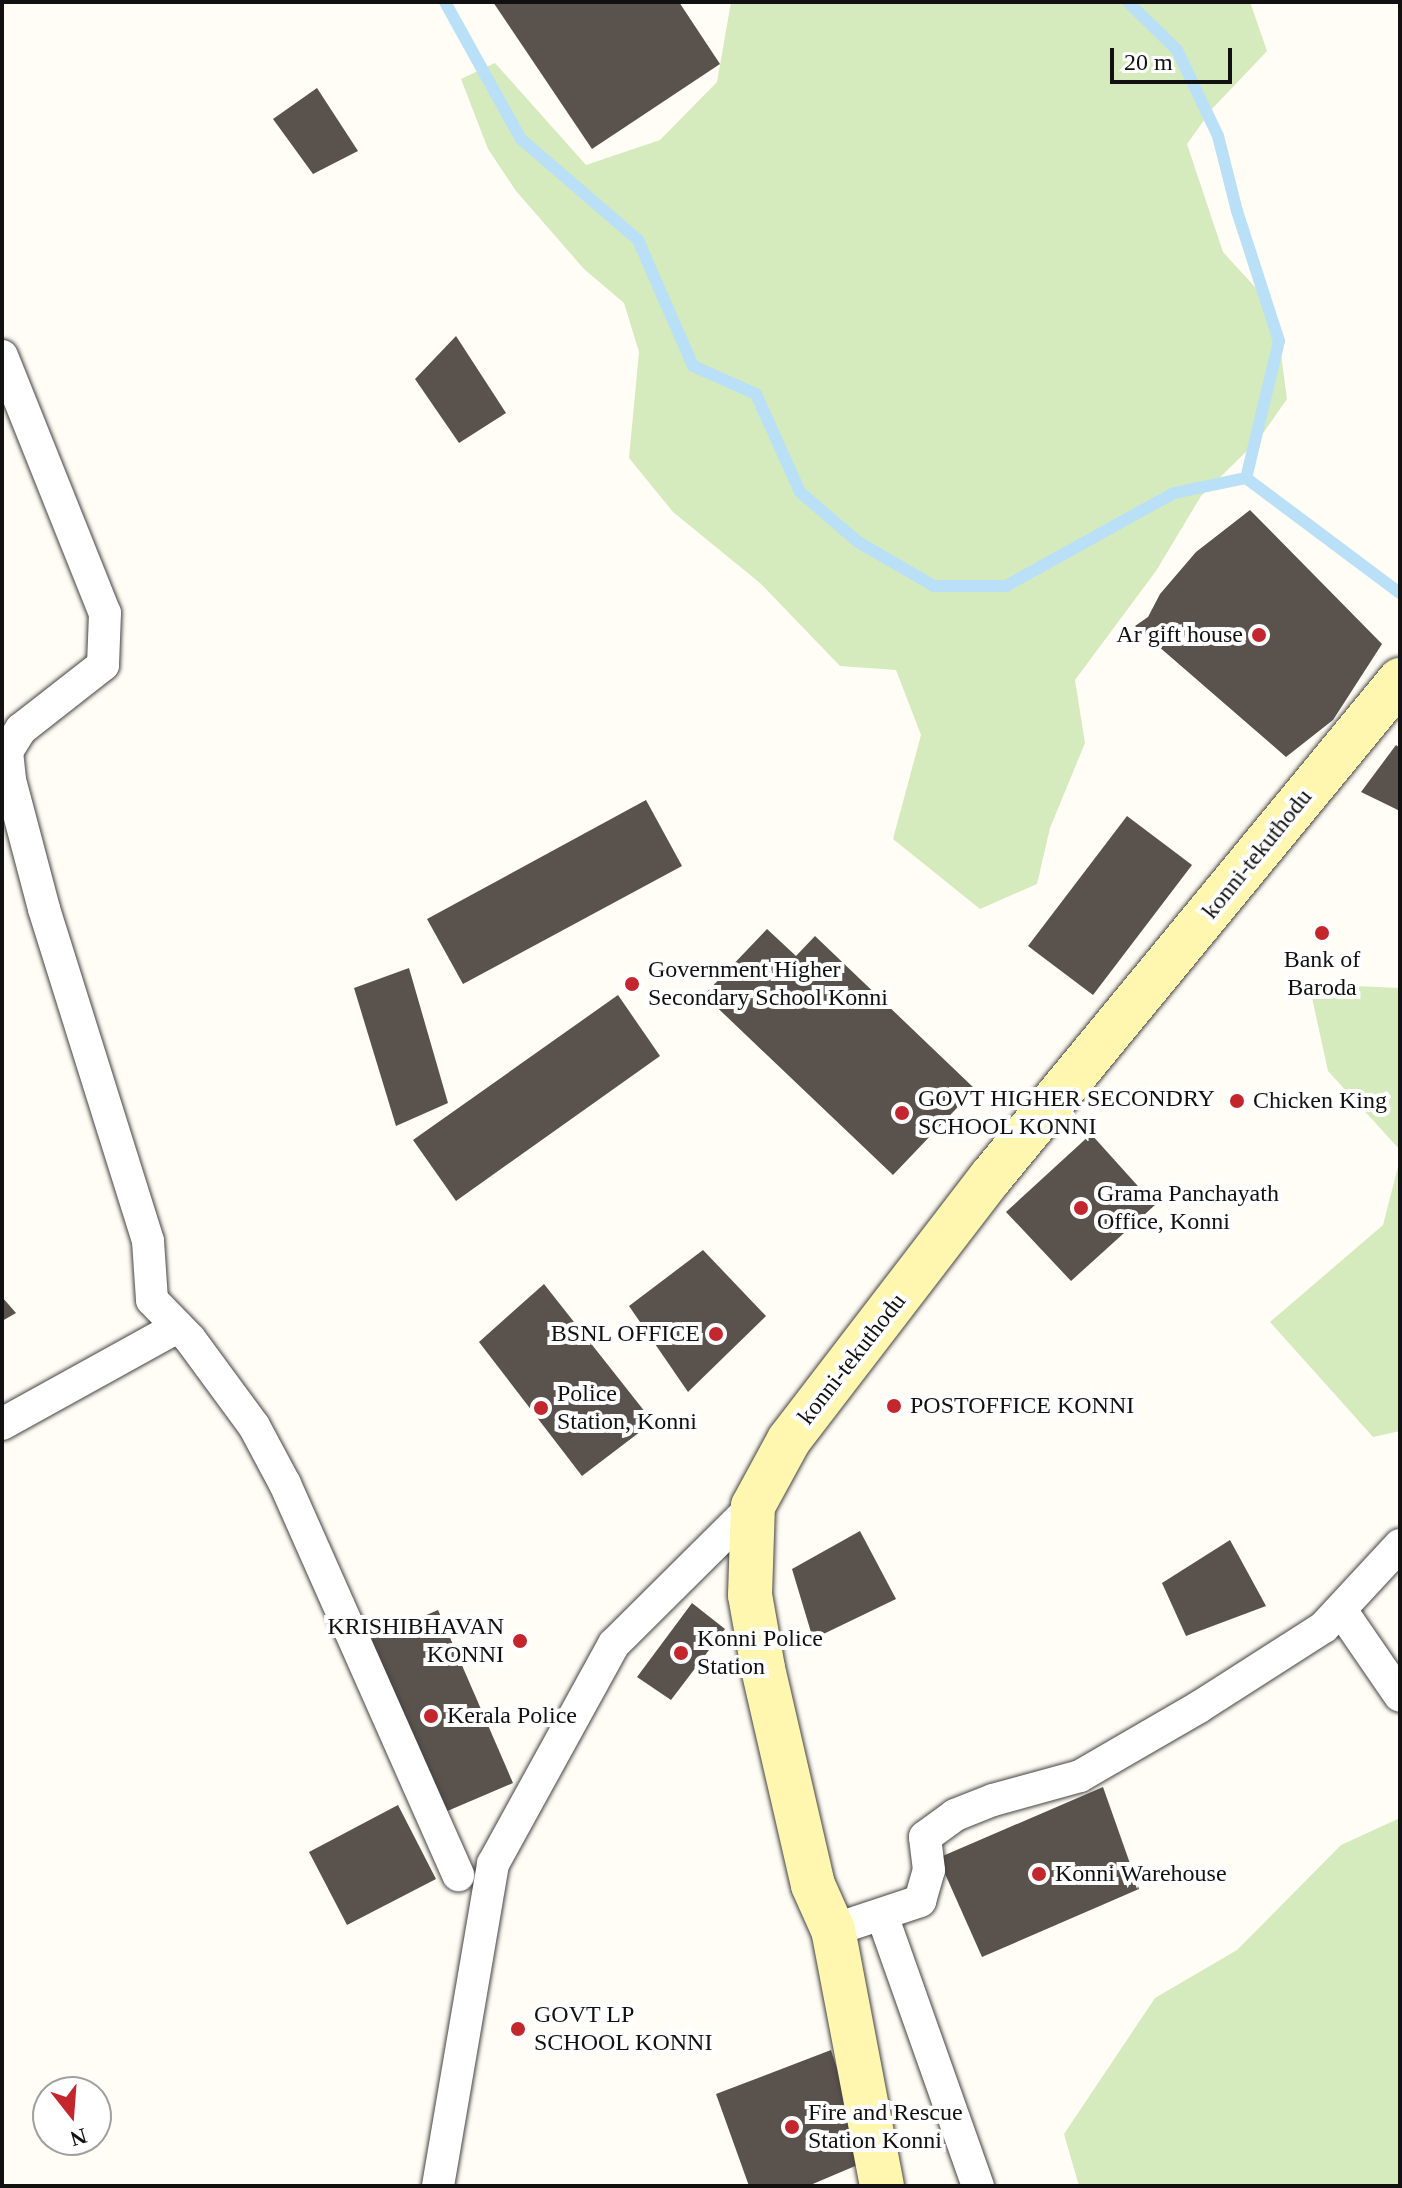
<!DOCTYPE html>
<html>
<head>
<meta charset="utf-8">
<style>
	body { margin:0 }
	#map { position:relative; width:1402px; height:2188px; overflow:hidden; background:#fffdf5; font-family:Georgia,serif }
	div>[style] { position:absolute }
	.green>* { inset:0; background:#d5ebbd }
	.stream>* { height:12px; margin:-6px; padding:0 6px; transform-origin:6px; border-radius:6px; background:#b9e0f7 }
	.building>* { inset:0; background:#5a524d }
	.roads { filter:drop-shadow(0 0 2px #444) drop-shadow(0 0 2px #444) }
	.street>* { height:32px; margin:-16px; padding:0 16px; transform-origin:16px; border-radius:16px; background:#fff }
	.secondary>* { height:44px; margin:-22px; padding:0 22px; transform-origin:22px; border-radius:22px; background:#fff6b0 }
	.dots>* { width:22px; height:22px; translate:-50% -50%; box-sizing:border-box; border:4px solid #fff; border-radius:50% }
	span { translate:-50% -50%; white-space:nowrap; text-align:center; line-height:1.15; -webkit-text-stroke:8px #fff; paint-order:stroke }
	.poi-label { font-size:24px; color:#111 }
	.right { translate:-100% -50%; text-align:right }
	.left { translate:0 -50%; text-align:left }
	.street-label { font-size:24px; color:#111 }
	.frame { position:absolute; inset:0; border:4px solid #111; pointer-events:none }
	.north { position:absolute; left:32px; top:2076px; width:80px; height:80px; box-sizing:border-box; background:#fff; border:2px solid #a0a0a0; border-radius:50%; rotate:163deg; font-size:22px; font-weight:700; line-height:32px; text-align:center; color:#111 }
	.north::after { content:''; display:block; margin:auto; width:28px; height:36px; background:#c4262e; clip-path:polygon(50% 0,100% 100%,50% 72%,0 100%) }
	.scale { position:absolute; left:1110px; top:48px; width:122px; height:36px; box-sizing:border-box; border:4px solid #111; border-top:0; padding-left:10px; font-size:24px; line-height:28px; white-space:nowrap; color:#111; -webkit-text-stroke:6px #fff; paint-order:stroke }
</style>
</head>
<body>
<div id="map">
	<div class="green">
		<i style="clip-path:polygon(731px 2px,1250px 2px,1267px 51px,1212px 109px,1187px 144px,1223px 252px,1275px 309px,1287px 399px,1259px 439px,1201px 496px,1156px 571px,1075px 680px,1085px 743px,1050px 828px,1037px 884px,980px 909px,893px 839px,921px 735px,896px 670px,840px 666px,760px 583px,673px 512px,629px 458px,639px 352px,624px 303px,584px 269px,516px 191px,488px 149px,461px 79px,495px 63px,586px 165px,660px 140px,717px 82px)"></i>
		<i style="clip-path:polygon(1309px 984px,1400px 988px,1400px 1150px,1328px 1071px)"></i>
		<i style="clip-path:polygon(1400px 1159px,1400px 1431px,1373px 1437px,1270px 1322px,1383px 1225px)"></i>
		<i style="clip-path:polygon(1400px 1818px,1400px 2186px,1079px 2186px,1064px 2134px,1155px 1998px,1237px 1950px,1341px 1845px)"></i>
	</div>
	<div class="stream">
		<i style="left:445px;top:2px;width:157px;rotate:61deg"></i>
		<i style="left:521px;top:139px;width:155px;rotate:40.8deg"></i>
		<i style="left:638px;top:240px;width:137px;rotate:66.4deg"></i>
		<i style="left:693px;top:366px;width:69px;rotate:24deg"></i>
		<i style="left:756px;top:394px;width:107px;rotate:65.8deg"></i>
		<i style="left:800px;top:492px;width:77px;rotate:40.8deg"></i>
		<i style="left:858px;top:542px;width:88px;rotate:30.1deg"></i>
		<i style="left:934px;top:586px;width:72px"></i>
		<i style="left:1006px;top:586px;width:192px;rotate:-29deg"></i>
		<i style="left:1174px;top:493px;width:74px;rotate:-11.8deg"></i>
		<i style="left:1128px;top:2px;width:69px;rotate:44.4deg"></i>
		<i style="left:1177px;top:50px;width:95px;rotate:64.5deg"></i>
		<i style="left:1218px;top:136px;width:77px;rotate:75.8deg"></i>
		<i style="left:1237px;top:211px;width:137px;rotate:72.1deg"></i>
		<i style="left:1279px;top:341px;width:141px;rotate:103.5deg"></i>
		<i style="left:1246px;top:478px;width:192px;rotate:36.8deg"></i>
	</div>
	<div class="building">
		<i style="clip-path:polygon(493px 2px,679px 2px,720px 64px,592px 149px)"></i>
		<i style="clip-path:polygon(317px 88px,358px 151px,313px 174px,273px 119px)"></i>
		<i style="clip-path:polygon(456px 336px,506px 413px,459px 443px,415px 379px)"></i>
		<i style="clip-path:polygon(1250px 510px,1382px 644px,1333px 720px,1286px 757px,1135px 626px,1148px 617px,1160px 594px,1196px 552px)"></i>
		<i style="clip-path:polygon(1396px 745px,1400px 748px,1400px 811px,1361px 792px)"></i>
		<i style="clip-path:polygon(646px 800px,682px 866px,463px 984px,427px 919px)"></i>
		<i style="clip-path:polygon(1127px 816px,1192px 865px,1093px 995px,1028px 946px)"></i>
		<i style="clip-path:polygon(767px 929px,796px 956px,815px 936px,975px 1089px,893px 1175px,704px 995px)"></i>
		<i style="clip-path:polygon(409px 968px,448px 1103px,396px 1126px,354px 988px)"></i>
		<i style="clip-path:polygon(618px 995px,660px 1056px,456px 1201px,413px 1140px)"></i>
		<i style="clip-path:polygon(1091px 1134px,1155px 1205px,1071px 1281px,1006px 1212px)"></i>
		<i style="clip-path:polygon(703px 1250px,766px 1316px,688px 1392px,629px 1306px)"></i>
		<i style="clip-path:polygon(544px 1284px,653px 1422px,582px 1476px,479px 1342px)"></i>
		<i style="clip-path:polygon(2px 1297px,16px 1313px,2px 1321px)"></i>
		<i style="clip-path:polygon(860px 1531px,896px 1599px,813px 1639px,792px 1569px)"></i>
		<i style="clip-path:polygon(1230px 1540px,1266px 1606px,1186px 1636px,1162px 1583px)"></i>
		<i style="clip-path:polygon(692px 1603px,725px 1629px,671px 1700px,637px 1677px)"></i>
		<i style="clip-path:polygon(438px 1610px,513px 1783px,424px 1821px,350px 1648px)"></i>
		<i style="clip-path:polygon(1103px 1787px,1139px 1889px,982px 1957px,938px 1858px)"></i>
		<i style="clip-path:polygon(398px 1805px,436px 1879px,347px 1925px,309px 1852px)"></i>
		<i style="clip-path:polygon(831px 2050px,867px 2161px,808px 2186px,749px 2186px,716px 2094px)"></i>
	</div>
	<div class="roads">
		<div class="street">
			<i style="left:2px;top:356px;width:277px;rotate:68.2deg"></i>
			<i style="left:105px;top:613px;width:52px;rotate:92.2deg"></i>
			<i style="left:103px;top:665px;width:104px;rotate:142deg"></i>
			<i style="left:21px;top:729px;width:26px;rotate:122deg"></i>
			<i style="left:7px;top:751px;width:29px;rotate:84deg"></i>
			<i style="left:10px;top:780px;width:133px;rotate:75.2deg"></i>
			<i style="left:44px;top:909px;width:348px;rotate:72.6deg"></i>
			<i style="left:148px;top:1241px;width:59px;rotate:86.1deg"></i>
			<i style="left:152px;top:1300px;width:54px;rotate:45.7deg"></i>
			<i style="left:190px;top:1339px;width:108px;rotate:53.7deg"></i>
			<i style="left:254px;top:1426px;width:66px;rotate:61.9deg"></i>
			<i style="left:285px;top:1484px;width:428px;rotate:66.1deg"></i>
			<i style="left:2px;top:1424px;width:201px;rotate:-28.9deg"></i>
			<i style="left:1341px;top:1610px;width:104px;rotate:55.5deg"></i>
			<i style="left:882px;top:1915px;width:288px;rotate:70.5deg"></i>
			<i style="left:833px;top:1930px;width:92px;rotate:-18.4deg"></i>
			<i style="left:920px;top:1901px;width:32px;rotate:-74deg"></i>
			<i style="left:929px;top:1870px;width:33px;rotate:-97deg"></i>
			<i style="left:925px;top:1837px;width:37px;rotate:-36deg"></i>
			<i style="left:955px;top:1815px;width:41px;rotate:-21.5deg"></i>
			<i style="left:993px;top:1800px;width:90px;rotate:-15.4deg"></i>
			<i style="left:1080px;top:1776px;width:138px;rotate:-30.1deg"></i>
			<i style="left:1199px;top:1707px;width:148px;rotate:-32.6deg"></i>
			<i style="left:1324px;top:1627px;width:112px;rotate:-47.2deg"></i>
			<i style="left:438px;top:2186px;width:327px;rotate:-80.3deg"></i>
			<i style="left:493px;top:1864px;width:251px;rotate:-61.2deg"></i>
			<i style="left:614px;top:1644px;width:196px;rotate:-44.8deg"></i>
		</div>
		<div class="secondary">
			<i style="left:882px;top:2186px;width:261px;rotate:-100.8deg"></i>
			<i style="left:833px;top:1930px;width:49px;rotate:-114deg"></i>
			<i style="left:813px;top:1885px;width:223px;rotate:-103deg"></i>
			<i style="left:763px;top:1668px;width:74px;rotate:-100.1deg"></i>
			<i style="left:750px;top:1595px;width:89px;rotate:-88.1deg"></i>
			<i style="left:753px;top:1506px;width:75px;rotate:-61.4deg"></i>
			<i style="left:789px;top:1440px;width:332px;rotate:-52.5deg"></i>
			<i style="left:991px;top:1177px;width:644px;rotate:-50.55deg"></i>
		</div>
	</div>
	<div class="dots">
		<i style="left:1259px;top:635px;background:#c4262e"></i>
		<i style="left:1322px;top:933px;background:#c4262e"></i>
		<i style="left:632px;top:984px;background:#c4262e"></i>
		<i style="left:1237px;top:1101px;background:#c4262e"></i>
		<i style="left:902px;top:1113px;background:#c4262e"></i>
		<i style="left:1081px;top:1208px;background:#c4262e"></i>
		<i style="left:716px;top:1334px;background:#c4262e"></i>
		<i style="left:894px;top:1406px;background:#c4262e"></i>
		<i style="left:541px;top:1408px;background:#c4262e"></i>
		<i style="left:520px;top:1641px;background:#c4262e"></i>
		<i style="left:681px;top:1653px;background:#c4262e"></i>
		<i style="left:431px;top:1716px;background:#c4262e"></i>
		<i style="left:1039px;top:1874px;background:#c4262e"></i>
		<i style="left:518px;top:2029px;background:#c4262e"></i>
		<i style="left:792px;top:2127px;background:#c4262e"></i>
	</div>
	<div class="poi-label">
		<span class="right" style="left:1243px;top:635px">Ar gift house</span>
		<span style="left:1322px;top:974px">Bank of<br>Baroda</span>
		<span class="left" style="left:648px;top:984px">Government Higher<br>Secondary School Konni</span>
		<span class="left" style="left:918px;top:1113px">GOVT HIGHER SECONDRY<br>SCHOOL KONNI</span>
		<span class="left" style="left:1253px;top:1101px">Chicken King</span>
		<span class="left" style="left:1097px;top:1208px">Grama Panchayath<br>Office, Konni</span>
		<span class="right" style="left:700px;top:1334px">BSNL OFFICE</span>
		<span class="left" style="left:557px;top:1408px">Police<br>Station, Konni</span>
		<span class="left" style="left:910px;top:1406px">POSTOFFICE KONNI</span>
		<span class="right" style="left:504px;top:1641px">KRISHIBHAVAN<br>KONNI</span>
		<span class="left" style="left:697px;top:1653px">Konni Police<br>Station</span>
		<span class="left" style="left:447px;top:1716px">Kerala Police</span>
		<span class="left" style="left:1055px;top:1874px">Konni Warehouse</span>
		<span class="left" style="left:534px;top:2029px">GOVT LP<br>SCHOOL KONNI</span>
		<span class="left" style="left:808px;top:2127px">Fire and Rescue<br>Station Konni</span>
	</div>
	<div class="street-label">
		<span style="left:1257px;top:854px;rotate:-51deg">konni-tekuthodu</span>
		<span style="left:852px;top:1359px;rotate:-52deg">konni-tekuthodu</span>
	</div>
	<div class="frame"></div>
	<div class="north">N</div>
	<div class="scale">20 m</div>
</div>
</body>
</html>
